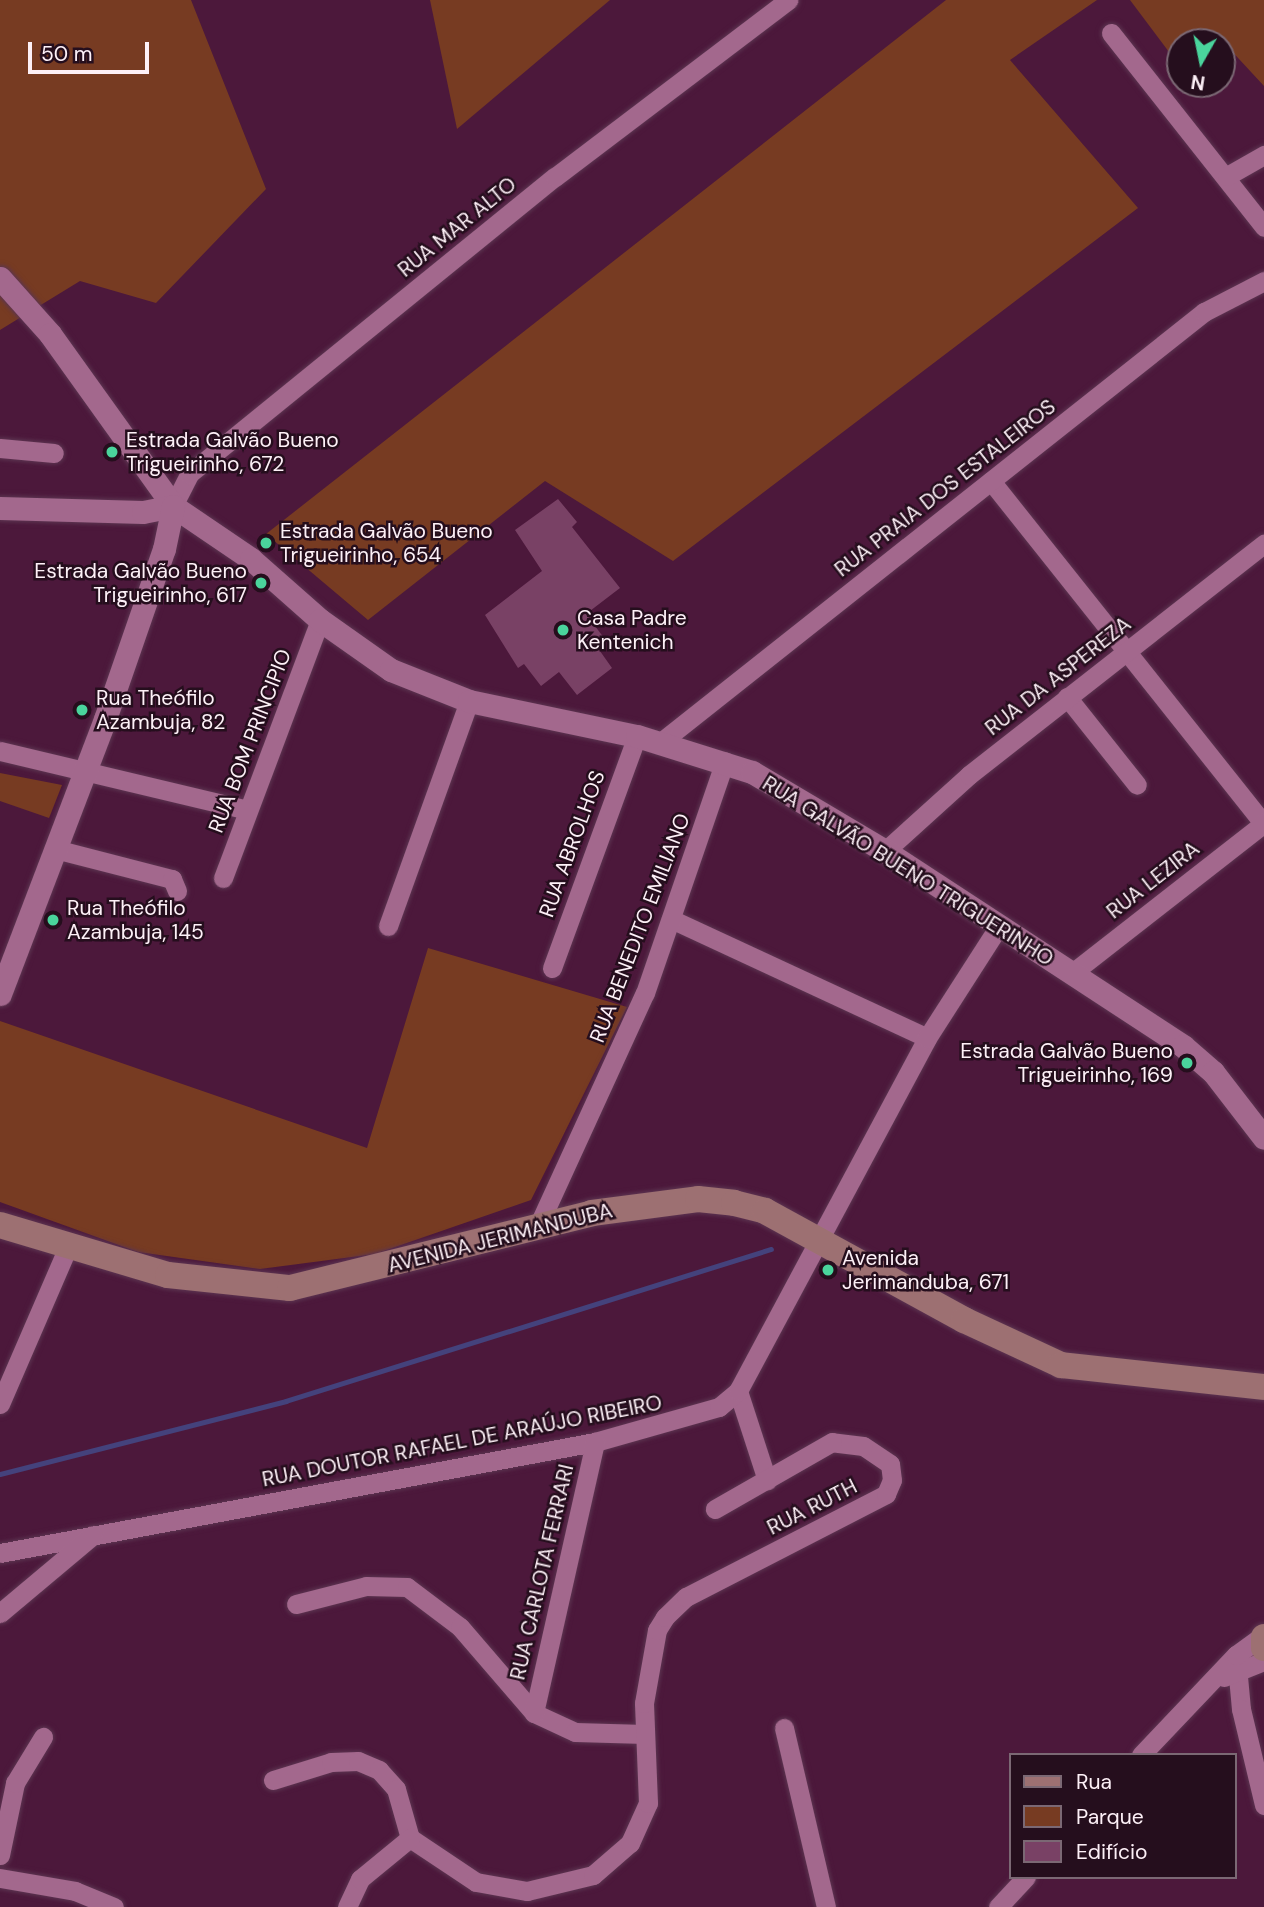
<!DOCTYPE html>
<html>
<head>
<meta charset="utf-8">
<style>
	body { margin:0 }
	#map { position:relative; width:1264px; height:1907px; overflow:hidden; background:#4c183b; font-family:"DM Sans",sans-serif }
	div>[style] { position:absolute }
	.green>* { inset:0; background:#773b22 }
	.stream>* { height:4.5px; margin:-2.25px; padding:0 2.25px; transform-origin:2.25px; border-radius:2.25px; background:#44427c }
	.building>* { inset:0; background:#794165 }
	.roads { filter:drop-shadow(0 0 2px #5c3551) drop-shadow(0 0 2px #5c3551) }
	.minor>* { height:19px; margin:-9.5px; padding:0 9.5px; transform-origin:9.5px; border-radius:9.5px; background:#a3688d }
	.tertiary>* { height:23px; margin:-11.5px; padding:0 11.5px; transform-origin:11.5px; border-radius:11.5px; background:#a3688d }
	.secondary>* { height:26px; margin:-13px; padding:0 13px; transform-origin:13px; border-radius:13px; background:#9d7072 }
	.dots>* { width:19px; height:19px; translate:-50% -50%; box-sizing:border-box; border:4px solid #250e1d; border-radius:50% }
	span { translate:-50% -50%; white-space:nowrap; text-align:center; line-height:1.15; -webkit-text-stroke:5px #250e1d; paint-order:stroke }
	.street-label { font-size:21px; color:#fdf0f7 }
	.poi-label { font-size:21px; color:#fdf0f7 }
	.left { translate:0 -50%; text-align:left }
	.right { translate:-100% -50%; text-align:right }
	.legend { position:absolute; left:1009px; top:1753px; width:228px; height:126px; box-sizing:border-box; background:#250e1d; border:2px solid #7b6874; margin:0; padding:9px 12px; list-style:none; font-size:21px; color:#fdf0f7 }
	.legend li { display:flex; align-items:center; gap:14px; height:35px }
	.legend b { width:35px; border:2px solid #7b6874 }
	.north { position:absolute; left:1166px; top:28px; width:70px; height:70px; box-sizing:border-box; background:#250e1d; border:2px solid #7b6874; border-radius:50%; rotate:189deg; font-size:19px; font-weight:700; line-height:28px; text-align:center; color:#fdf0f7 }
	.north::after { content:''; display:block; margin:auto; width:24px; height:32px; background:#4ad49c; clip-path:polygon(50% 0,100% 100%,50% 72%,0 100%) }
	.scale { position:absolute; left:28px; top:42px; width:121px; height:32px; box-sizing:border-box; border:4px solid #fdf0f7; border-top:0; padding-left:9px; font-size:21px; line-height:24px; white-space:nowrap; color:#fdf0f7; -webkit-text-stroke:5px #250e1d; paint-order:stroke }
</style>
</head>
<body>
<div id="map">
	<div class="green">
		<i style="clip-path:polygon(0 0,191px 0,266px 189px,156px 303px,80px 281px,0 330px)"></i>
		<i style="clip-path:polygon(430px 0,610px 0,457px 129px)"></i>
		<i style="clip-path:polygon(946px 0,1097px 0,1010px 60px,1138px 208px,673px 561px,545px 481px,368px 620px,266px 534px)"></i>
		<i style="clip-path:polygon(1130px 0,1264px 0,1264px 86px,1214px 32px,1203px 42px,1180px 42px,1178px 64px)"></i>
		<i style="clip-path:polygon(0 773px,62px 785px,49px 818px,0 801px)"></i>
		<i style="clip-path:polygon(428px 948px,627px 1007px,531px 1200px,375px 1254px,260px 1269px,138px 1252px,0 1202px,0 1021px,367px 1148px)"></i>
	</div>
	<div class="stream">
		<i style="left:0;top:1474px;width:295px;rotate:-14.3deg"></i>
		<i style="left:286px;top:1401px;width:508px;rotate:-17.4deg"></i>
	</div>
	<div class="building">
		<i style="clip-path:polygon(558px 499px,577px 522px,572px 527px,620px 588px,586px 614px,604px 638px,595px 644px,612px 668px,577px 695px,559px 672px,541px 686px,524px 664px,518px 668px,485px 615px,542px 571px,515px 530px)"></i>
	</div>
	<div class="roads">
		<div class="minor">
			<i style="left:1111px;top:33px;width:247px;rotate:51.7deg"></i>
			<i style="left:1227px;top:176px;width:43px;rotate:-29.6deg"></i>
			<i style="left:0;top:448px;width:54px;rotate:5.3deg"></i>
			<i style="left:991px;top:481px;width:438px;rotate:51.5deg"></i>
			<i style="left:173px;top:506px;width:36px;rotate:-63deg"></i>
			<i style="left:189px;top:474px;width:471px;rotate:-39.1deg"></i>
			<i style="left:555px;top:177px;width:293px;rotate:-37.2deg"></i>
			<i style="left:1067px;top:697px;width:112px;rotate:51.5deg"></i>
			<i style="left:661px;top:742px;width:693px;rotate:-38.38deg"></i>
			<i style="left:1204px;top:312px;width:68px;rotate:-27.3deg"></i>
			<i style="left:0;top:751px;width:254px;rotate:13.4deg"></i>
			<i style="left:55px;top:849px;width:121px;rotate:14.4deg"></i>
			<i style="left:172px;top:879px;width:13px;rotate:67deg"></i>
			<i style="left:885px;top:851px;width:113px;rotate:-42.1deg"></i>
			<i style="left:969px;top:775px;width:375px;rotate:-38.1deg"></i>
			<i style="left:223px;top:878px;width:276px;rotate:-69.4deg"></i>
			<i style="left:671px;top:919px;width:282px;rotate:24.9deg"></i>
			<i style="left:388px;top:926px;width:239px;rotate:-70.2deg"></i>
			<i style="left:552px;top:968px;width:247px;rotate:-69.9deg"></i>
			<i style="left:1071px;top:974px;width:245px;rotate:-38deg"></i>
			<i style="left:539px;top:1224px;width:254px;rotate:-65.4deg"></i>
			<i style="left:645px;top:993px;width:245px;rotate:-71deg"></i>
			<i style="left:738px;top:1391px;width:94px;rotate:72deg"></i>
			<i style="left:0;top:1404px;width:171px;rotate:-66.6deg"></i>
			<i style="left:0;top:1553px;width:605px;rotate:-10.57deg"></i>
			<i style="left:595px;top:1442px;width:129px;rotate:-15.8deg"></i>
			<i style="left:719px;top:1407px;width:25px;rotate:-40deg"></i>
			<i style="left:738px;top:1391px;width:400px;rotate:-61.8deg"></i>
			<i style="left:927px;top:1038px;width:133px;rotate:-57.3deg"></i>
			<i style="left:296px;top:1604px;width:72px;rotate:-14.4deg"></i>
			<i style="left:366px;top:1586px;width:41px;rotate:1.4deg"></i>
			<i style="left:407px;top:1587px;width:66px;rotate:37deg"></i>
			<i style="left:460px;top:1627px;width:113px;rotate:49.3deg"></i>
			<i style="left:534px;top:1713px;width:45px;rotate:24.9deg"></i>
			<i style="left:575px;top:1732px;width:70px;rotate:1.6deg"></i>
			<i style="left:0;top:1613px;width:121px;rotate:-40deg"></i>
			<i style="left:1236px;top:1655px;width:54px;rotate:84.7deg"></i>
			<i style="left:1241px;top:1709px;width:99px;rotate:76.5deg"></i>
			<i style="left:1224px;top:1677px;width:43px;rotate:-21.8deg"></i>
			<i style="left:534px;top:1713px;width:278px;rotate:-77.3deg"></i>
			<i style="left:784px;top:1728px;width:184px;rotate:76.8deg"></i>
			<i style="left:1141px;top:1755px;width:138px;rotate:-46.5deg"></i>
			<i style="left:1236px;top:1655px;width:34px;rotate:-36deg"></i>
			<i style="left:273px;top:1780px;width:61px;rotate:-17.2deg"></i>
			<i style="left:331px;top:1762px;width:27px;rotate:-2deg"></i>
			<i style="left:358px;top:1761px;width:23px;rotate:23deg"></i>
			<i style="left:379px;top:1770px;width:25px;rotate:48deg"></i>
			<i style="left:396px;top:1789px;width:51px;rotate:74.1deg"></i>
			<i style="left:410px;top:1838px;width:79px;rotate:33.7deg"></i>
			<i style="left:476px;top:1882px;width:52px;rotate:10deg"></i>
			<i style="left:527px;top:1891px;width:68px;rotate:-13.6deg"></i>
			<i style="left:593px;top:1875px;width:49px;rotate:-40.9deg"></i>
			<i style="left:630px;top:1843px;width:44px;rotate:-65.8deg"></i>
			<i style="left:648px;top:1803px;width:100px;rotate:-92.3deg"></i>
			<i style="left:644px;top:1703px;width:74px;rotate:-79.9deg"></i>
			<i style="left:657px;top:1630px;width:15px;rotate:-58deg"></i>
			<i style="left:665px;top:1617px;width:29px;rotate:-44deg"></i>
			<i style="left:686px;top:1597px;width:225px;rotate:-27.2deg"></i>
			<i style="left:886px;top:1494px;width:15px;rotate:-67deg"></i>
			<i style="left:892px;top:1480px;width:16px;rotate:-97deg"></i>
			<i style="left:890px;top:1464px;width:32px;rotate:-146deg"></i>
			<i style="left:863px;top:1446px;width:31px;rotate:-173deg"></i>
			<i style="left:832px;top:1442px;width:135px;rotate:150.2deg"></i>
			<i style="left:0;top:1855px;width:74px;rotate:-78.2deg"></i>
			<i style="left:15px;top:1783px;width:54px;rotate:-58.7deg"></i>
			<i style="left:0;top:1878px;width:76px;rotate:9.8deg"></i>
			<i style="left:75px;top:1891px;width:42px;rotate:22.3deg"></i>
			<i style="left:347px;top:1907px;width:31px;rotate:-65deg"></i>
			<i style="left:360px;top:1879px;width:65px;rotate:-39.4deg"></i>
			<i style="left:998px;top:1907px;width:41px;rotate:-47deg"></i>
		</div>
		<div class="tertiary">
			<i style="left:0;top:278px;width:75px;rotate:48.2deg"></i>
			<i style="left:50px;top:334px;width:211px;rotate:54.4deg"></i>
			<i style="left:173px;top:506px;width:94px;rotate:34.2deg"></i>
			<i style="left:251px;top:559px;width:92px;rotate:41.5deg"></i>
			<i style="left:320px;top:620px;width:87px;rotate:35.2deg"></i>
			<i style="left:391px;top:670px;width:84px;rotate:21.7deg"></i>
			<i style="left:469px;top:701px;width:172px;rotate:11.8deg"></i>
			<i style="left:637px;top:736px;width:121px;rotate:17.4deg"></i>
			<i style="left:752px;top:772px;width:155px;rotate:30.7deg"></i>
			<i style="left:885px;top:851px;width:356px;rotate:33.2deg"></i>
			<i style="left:1183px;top:1046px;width:40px;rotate:41deg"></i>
			<i style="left:1213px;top:1072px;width:83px;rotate:52.3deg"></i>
			<i style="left:0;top:508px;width:143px;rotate:1.6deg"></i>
			<i style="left:143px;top:512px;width:31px;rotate:-11deg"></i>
			<i style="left:0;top:994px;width:294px;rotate:-69.1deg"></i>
			<i style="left:105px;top:719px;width:180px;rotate:-70.9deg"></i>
			<i style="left:164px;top:549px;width:44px;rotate:-78.2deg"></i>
		</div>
		<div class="secondary">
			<i style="left:0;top:1225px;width:175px;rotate:16.6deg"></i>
			<i style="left:168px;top:1275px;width:123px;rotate:6.1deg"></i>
			<i style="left:290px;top:1288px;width:311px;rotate:-13.9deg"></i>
			<i style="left:592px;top:1213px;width:107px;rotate:-7.5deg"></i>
			<i style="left:698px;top:1199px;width:36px;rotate:6deg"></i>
			<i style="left:734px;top:1203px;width:32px;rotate:14deg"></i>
			<i style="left:765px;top:1211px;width:227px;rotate:28.7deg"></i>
			<i style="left:964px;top:1320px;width:107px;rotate:24.9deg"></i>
			<i style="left:1061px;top:1365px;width:204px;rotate:6.2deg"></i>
			<i style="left:1264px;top:1637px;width:11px;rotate:90deg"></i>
		</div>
	</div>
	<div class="dots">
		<i style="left:112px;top:452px;background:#4ad49c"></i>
		<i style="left:266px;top:543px;background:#4ad49c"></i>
		<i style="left:261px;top:583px;background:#4ad49c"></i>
		<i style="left:563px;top:630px;background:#4ad49c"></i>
		<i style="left:82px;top:710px;background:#4ad49c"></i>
		<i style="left:53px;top:920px;background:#4ad49c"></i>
		<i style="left:1187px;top:1063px;background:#4ad49c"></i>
		<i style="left:828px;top:1270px;background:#4ad49c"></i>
	</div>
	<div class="street-label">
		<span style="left:457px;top:227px;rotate:-39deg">RUA MAR ALTO</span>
		<span style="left:945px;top:488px;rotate:-38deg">RUA PRAIA DOS ESTALEIROS</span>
		<span style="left:1058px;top:676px;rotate:-38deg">RUA DA ASPEREZA</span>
		<span style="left:250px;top:741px;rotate:-69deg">RUA BOM PRINCIPIO</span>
		<span style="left:572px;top:844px;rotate:-70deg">RUA ABROLHOS</span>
		<span style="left:908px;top:871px;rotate:32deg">RUA GALVÃO BUENO TRIGUERINHO</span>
		<span style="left:1153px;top:880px;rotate:-38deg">RUA LEZIRA</span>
		<span style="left:640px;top:928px;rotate:-69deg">RUA BENEDITO EMILIANO</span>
		<span style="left:500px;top:1238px;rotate:-14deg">AVENIDA JERIMANDUBA</span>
		<span style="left:462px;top:1441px;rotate:-11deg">RUA DOUTOR RAFAEL DE ARAÚJO RIBEIRO</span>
		<span style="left:812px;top:1507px;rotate:-27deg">RUA RUTH</span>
		<span style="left:542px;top:1572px;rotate:-77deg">RUA CARLOTA FERRARI</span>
	</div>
	<div class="poi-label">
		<span class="left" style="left:126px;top:452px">Estrada Galvão Bueno<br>Trigueirinho, 672</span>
		<span class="left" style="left:280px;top:543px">Estrada Galvão Bueno<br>Trigueirinho, 654</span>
		<span class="right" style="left:247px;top:583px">Estrada Galvão Bueno<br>Trigueirinho, 617</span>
		<span class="left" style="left:577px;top:630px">Casa Padre<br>Kentenich</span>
		<span class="left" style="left:96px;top:710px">Rua Theófilo<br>Azambuja, 82</span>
		<span class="left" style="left:67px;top:920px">Rua Theófilo<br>Azambuja, 145</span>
		<span class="right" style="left:1173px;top:1063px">Estrada Galvão Bueno<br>Trigueirinho, 169</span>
		<span class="left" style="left:842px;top:1270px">Avenida<br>Jerimanduba, 671</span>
	</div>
	<ul class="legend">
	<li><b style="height:9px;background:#9d7072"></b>Rua</li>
	<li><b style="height:19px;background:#773b22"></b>Parque</li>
	<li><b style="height:19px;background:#794165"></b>Edifício</li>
	</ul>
	<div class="north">N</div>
	<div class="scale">50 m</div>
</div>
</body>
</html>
